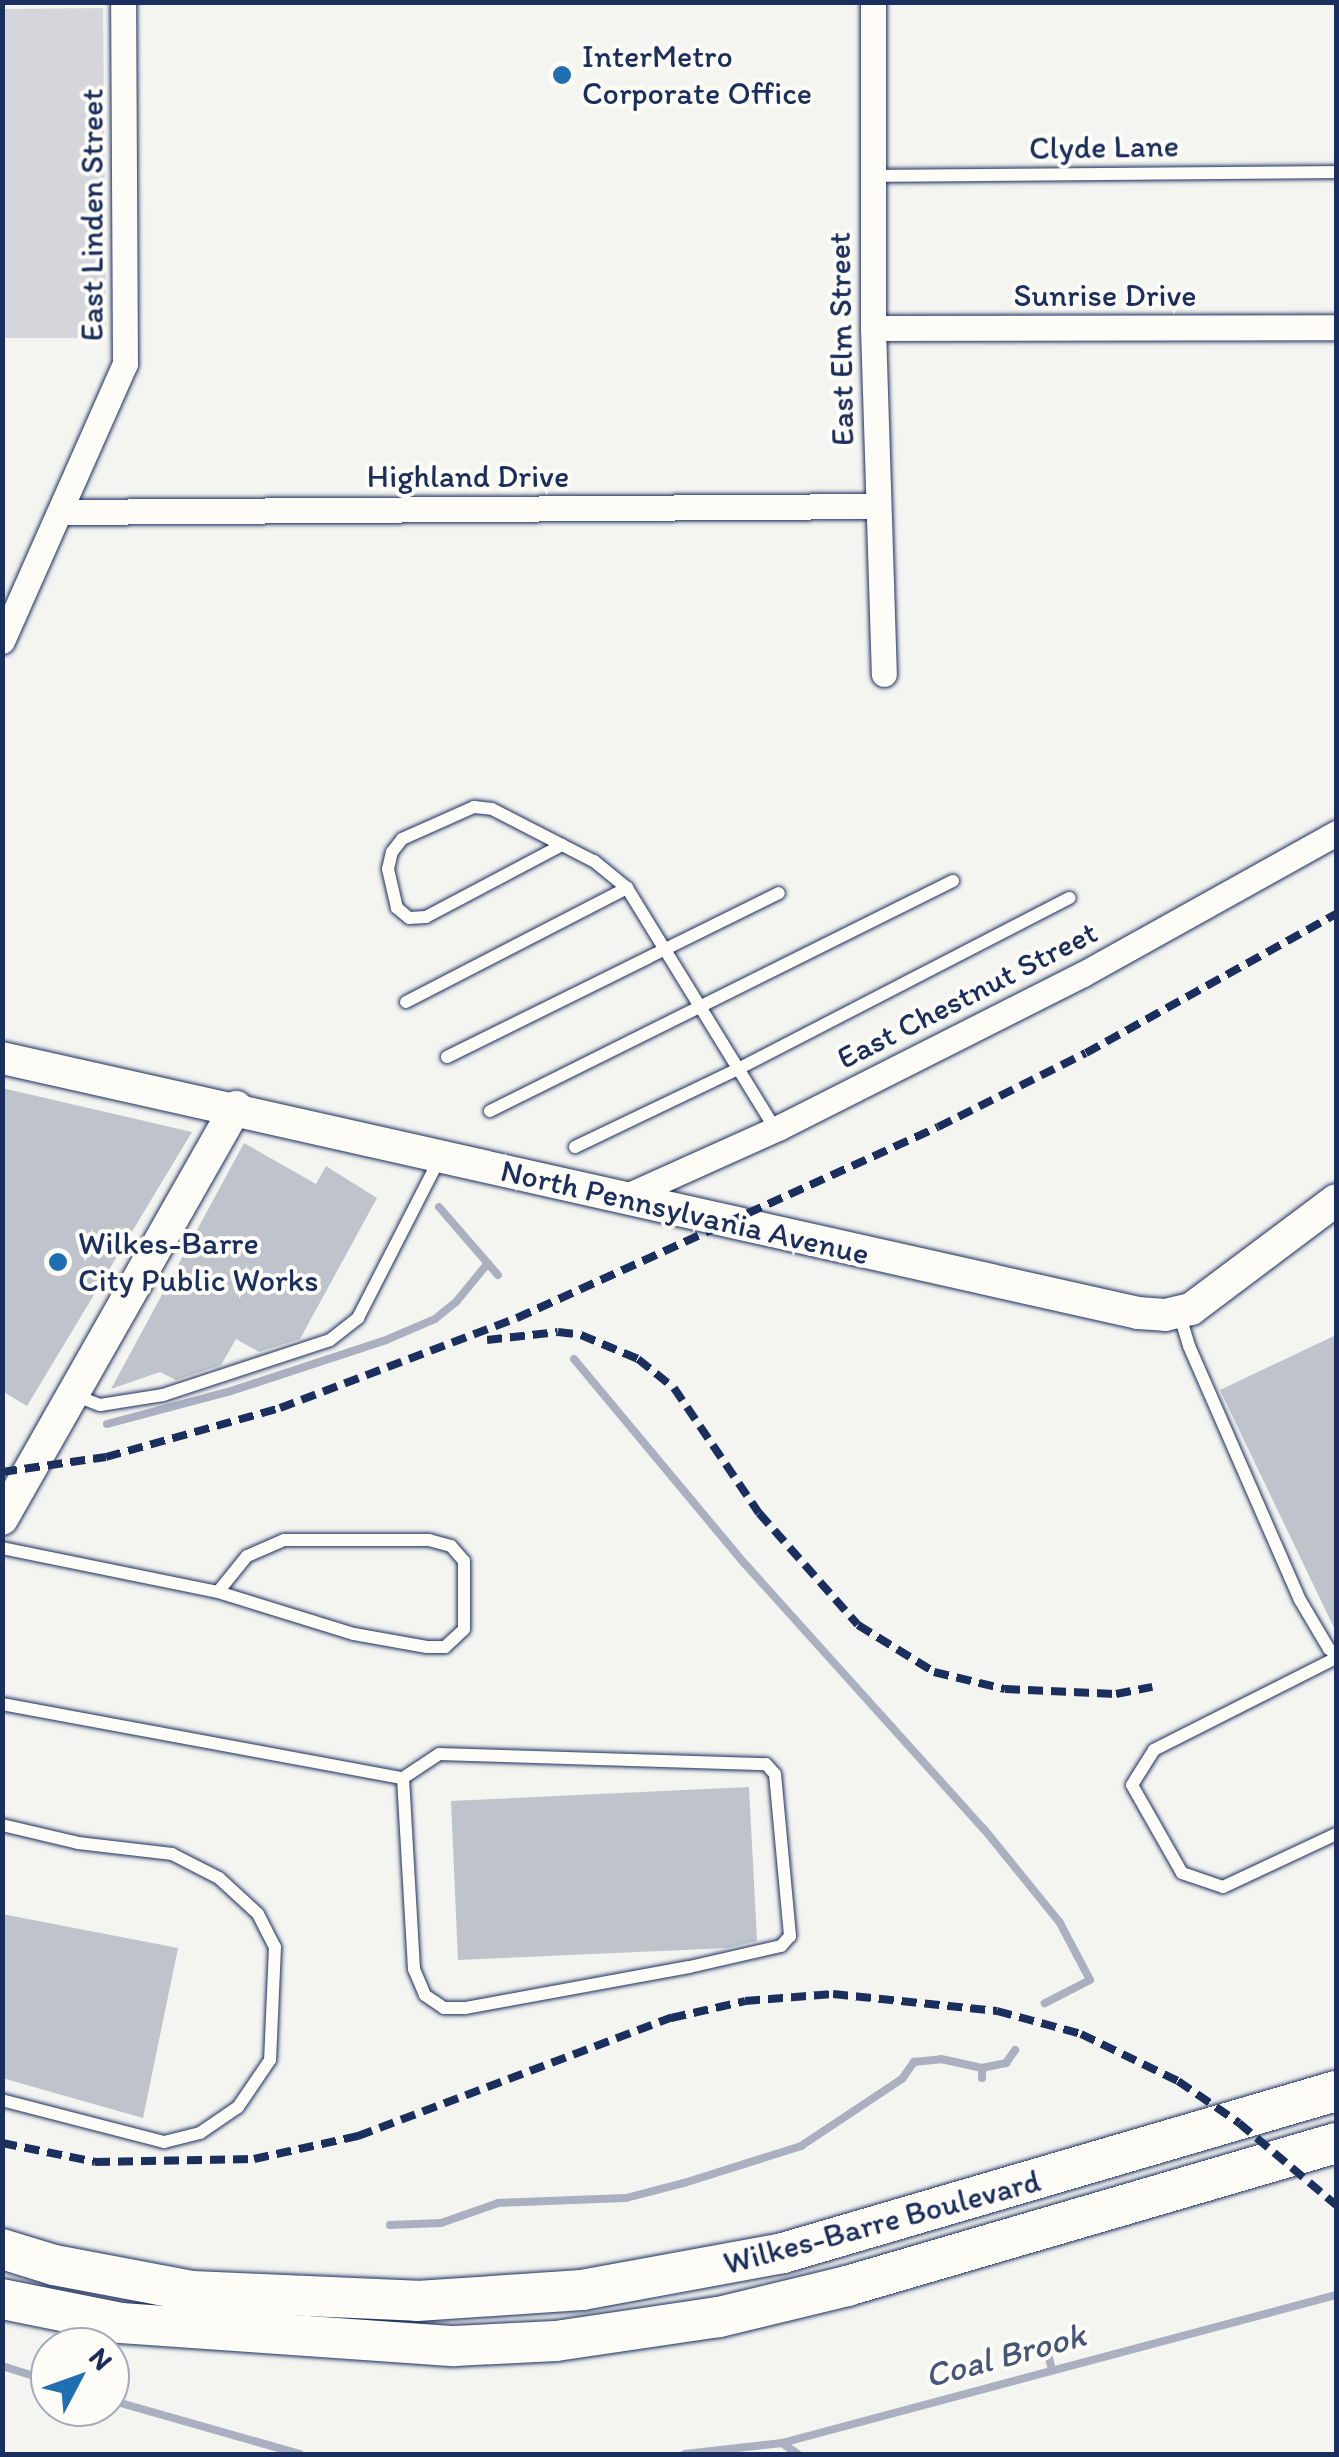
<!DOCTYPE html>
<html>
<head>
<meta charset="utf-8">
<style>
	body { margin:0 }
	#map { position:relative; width:1339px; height:2457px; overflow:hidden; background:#f4f4f1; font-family:Itim,sans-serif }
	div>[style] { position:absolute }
	.green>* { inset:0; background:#d4d6db }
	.stream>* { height:8px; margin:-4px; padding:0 4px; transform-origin:4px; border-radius:4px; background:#aab0bf }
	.building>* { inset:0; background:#bfc3cc }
	.roads { filter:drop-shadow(0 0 2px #1b2f5e) drop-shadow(0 0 2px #1b2f5e) }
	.service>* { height:12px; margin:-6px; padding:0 6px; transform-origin:6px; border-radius:6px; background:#fdfcf7 }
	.minor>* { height:25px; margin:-12.5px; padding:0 12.5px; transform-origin:12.5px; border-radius:12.5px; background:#fdfcf7 }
	.tertiary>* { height:32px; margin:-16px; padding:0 16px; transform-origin:16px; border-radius:16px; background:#fdfcf7 }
	.primary>* { height:40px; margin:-20px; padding:0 20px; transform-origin:20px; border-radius:20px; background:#fdfcf7 }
	.rail>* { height:8px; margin-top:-4px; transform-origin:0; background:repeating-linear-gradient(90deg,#1b2f5e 0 15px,transparent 0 23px) }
	.dots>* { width:28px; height:28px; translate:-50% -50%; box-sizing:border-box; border:5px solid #fdfcf7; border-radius:50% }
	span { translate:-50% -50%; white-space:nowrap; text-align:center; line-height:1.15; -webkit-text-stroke:8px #fdfcf7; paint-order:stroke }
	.poi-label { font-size:32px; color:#1b2f5e }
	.left { translate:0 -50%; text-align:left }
	.street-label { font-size:32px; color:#1b2f5e }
	.water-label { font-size:35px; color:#46567b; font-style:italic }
	.frame { position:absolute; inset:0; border:5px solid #1b2f5e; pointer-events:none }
	.north { position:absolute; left:30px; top:2327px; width:100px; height:100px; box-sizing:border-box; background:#fdfcf7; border:2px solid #a3aaba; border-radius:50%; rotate:49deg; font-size:28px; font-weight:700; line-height:40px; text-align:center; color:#1b2f5e }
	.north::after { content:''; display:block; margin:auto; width:35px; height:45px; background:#1f6fb2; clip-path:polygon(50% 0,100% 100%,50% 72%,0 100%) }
</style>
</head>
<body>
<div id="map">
	<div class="green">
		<i style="clip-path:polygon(103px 8px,106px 338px,3px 338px,3px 9px)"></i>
	</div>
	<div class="stream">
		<i style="left:439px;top:1207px;width:90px;rotate:49.1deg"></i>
		<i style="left:574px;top:1359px;width:267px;rotate:50.2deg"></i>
		<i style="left:745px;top:1564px;width:357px;rotate:48deg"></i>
		<i style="left:984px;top:1829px;width:121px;rotate:51deg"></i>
		<i style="left:1060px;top:1923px;width:64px;rotate:62.2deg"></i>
		<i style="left:1090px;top:1980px;width:51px;rotate:152.9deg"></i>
		<i style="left:107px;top:1424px;width:128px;rotate:-14.9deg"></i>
		<i style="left:231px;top:1391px;width:163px;rotate:-18.2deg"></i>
		<i style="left:386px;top:1340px;width:53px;rotate:-23.2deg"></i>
		<i style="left:435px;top:1319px;width:27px;rotate:-39deg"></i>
		<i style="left:456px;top:1302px;width:50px;rotate:-50.6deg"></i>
		<i style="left:982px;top:2078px;width:10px;rotate:-90deg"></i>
		<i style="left:982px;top:2068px;width:25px;rotate:-12deg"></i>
		<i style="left:1006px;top:2063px;width:16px;rotate:-55deg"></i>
		<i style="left:390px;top:2225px;width:51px;rotate:-2.2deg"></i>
		<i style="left:441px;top:2223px;width:60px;rotate:-19.3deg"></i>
		<i style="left:498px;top:2203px;width:128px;rotate:-2.2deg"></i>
		<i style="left:626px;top:2198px;width:60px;rotate:-14.5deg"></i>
		<i style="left:684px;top:2183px;width:123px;rotate:-17.5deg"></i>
		<i style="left:801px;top:2146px;width:121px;rotate:-33.6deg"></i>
		<i style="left:902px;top:2079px;width:21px;rotate:-55deg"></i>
		<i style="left:914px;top:2062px;width:27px;rotate:-6deg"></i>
		<i style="left:941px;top:2059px;width:42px;rotate:12.4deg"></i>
		<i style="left:1048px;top:2354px;width:16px;rotate:76deg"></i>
		<i style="left:2px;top:2366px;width:50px;rotate:17.4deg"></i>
		<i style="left:110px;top:2400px;width:197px;rotate:15.9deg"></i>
		<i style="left:782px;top:2443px;width:19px;rotate:35deg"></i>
		<i style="left:685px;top:2454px;width:98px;rotate:-6.5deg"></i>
		<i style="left:782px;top:2443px;width:573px;rotate:-14.96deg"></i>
	</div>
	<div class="building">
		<i style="clip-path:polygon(2px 1088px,192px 1132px,27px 1406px,2px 1391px)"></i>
		<i style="clip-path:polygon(244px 1143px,316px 1184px,326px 1166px,377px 1198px,300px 1339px,259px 1352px,236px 1339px,221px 1365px,176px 1380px,160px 1372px,111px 1389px)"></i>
		<i style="clip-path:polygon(1336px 1335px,1336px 1632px,1220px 1390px)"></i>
		<i style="clip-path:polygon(749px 1787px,757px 1941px,728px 1948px,458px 1960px,451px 1801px)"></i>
		<i style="clip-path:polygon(2px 1914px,178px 1948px,143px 2118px,2px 2078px)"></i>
	</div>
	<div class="roads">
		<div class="service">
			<i style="left:872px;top:176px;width:464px;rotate:-0.5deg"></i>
			<i style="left:562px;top:845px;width:154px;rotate:152.1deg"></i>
			<i style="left:426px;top:917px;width:17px;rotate:177deg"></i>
			<i style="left:409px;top:918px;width:16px;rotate:-140deg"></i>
			<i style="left:397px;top:908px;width:40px;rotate:-103deg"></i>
			<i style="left:388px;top:869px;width:17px;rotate:-77deg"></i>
			<i style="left:392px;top:852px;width:16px;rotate:-52deg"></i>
			<i style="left:402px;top:839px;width:79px;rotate:-24deg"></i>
			<i style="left:474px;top:807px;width:18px;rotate:6deg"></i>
			<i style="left:492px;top:809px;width:79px;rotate:27.2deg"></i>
			<i style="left:562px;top:845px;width:36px;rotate:27deg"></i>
			<i style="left:594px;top:861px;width:43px;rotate:39.3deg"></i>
			<i style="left:627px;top:888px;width:283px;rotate:58.4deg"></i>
			<i style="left:406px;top:1002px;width:249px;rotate:-27.3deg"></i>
			<i style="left:447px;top:1057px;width:370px;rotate:-26.3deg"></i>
			<i style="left:490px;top:1111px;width:517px;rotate:-26.42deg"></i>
			<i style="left:575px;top:1147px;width:181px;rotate:-25.6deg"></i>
			<i style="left:738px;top:1069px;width:373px;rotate:-27.3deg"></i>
			<i style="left:1179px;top:1313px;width:34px;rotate:73deg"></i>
			<i style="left:1189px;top:1346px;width:277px;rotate:66.4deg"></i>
			<i style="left:1300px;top:1600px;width:57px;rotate:59.4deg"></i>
			<i style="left:1329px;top:1649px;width:9px;rotate:36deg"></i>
			<i style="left:74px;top:1395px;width:28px;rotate:21deg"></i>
			<i style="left:100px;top:1405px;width:64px;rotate:-9deg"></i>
			<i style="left:163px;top:1395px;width:176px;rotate:-18.2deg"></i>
			<i style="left:330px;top:1340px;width:36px;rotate:-38deg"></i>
			<i style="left:358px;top:1318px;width:182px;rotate:-62.9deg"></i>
			<i style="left:2px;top:1548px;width:220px;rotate:11.5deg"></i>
			<i style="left:218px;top:1592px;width:142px;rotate:17.2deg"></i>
			<i style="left:354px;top:1634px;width:74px;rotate:10.1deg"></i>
			<i style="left:427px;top:1647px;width:18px"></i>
			<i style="left:445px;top:1647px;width:26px;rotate:-43deg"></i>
			<i style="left:464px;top:1629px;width:68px;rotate:-90deg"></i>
			<i style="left:464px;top:1561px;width:20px;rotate:-131deg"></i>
			<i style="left:451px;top:1546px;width:23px;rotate:-165deg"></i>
			<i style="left:429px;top:1540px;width:145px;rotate:180deg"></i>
			<i style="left:284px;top:1540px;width:40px;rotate:156.6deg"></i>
			<i style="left:247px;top:1556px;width:46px;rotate:128.9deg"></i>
			<i style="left:1336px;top:1658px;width:204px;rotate:153.2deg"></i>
			<i style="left:1154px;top:1750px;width:41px;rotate:122.2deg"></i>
			<i style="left:1132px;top:1785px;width:101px;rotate:60.4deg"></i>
			<i style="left:1182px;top:1873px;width:43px;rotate:18.9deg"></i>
			<i style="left:1223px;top:1887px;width:125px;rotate:-25.1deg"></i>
			<i style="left:2px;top:1704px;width:408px;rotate:10.5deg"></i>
			<i style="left:403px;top:1778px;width:43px;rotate:-33.7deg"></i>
			<i style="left:439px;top:1754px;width:327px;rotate:1.8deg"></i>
			<i style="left:766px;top:1764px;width:13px;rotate:48deg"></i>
			<i style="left:775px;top:1774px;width:163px;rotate:84.7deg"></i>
			<i style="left:790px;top:1936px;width:13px;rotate:132deg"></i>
			<i style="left:781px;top:1946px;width:94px;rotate:167.1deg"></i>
			<i style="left:689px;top:1967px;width:228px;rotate:169.6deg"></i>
			<i style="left:465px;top:2008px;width:21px;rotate:180deg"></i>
			<i style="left:444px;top:2008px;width:23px;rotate:-146deg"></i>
			<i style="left:425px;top:1995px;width:28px;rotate:-113deg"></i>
			<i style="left:414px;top:1969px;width:191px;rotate:-93.3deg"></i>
			<i style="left:2px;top:1825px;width:78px;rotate:13.3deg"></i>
			<i style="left:78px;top:1843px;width:95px;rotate:6.7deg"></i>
			<i style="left:172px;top:1854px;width:53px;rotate:27.1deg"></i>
			<i style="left:219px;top:1878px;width:53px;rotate:42.7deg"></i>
			<i style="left:258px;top:1914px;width:37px;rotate:63deg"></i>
			<i style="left:275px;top:1947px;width:113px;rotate:92.5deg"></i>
			<i style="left:270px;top:2060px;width:57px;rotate:124.2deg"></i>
			<i style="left:238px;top:2107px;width:46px;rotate:145.6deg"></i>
			<i style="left:200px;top:2133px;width:37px;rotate:166deg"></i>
			<i style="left:164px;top:2142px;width:167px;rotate:-165.5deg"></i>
		</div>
		<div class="minor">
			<i style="left:873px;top:2px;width:326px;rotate:90deg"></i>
			<i style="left:873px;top:328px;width:346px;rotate:88.2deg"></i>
			<i style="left:873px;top:328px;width:463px;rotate:-0.1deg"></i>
			<i style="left:61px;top:512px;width:815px;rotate:-0.42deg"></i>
			<i style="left:2px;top:641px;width:303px;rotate:-66.1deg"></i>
			<i style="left:125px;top:364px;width:362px;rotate:-90.3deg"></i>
			<i style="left:620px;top:1199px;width:175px;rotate:-24.2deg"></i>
			<i style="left:780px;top:1127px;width:339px;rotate:-26.8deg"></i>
			<i style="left:1083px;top:974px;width:290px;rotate:-29.1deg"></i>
		</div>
		<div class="tertiary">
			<i style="left:2px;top:1058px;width:1164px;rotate:12.65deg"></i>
			<i style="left:1138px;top:1313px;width:27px;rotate:4deg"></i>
			<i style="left:1165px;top:1315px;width:27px;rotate:-13deg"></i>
			<i style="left:1191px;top:1309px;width:181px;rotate:-36.9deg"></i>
			<i style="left:2px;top:1519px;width:474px;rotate:-60.4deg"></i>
		</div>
		<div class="primary">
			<i style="left:2px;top:2249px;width:54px;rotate:17.1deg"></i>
			<i style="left:54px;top:2265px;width:140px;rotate:10.7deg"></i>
			<i style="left:192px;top:2291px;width:225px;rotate:2.5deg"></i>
			<i style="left:417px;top:2301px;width:165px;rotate:-3.8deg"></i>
			<i style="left:582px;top:2290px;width:204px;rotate:-10.4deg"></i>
			<i style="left:783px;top:2253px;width:576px;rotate:-16.33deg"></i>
			<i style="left:2px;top:2299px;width:121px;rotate:11.4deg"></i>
			<i style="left:121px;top:2323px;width:334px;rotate:4deg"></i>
			<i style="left:454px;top:2346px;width:102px;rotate:-2.8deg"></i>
			<i style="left:556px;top:2341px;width:165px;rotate:-8.4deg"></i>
			<i style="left:719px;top:2317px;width:132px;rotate:-13.6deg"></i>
			<i style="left:847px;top:2286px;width:509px;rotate:-16.3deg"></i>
		</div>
	</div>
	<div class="rail">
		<i style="left:487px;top:1340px;width:71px;rotate:-6.4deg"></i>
		<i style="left:558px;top:1332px;width:23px;rotate:7deg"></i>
		<i style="left:581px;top:1335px;width:62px;rotate:22.8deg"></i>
		<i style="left:638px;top:1359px;width:46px;rotate:38.9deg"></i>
		<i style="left:674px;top:1388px;width:151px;rotate:55.8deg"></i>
		<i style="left:759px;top:1513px;width:149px;rotate:48.5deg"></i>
		<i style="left:858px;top:1625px;width:89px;rotate:31.7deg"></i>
		<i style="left:934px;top:1672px;width:73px;rotate:13.5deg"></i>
		<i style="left:1005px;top:1689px;width:111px;rotate:2.6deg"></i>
		<i style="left:1116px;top:1694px;width:37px;rotate:-11deg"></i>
		<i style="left:2px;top:1472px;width:105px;rotate:-8.2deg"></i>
		<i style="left:106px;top:1457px;width:181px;rotate:-15.7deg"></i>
		<i style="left:280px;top:1408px;width:254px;rotate:-20.8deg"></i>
		<i style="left:517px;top:1318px;width:462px;rotate:-24.4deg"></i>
		<i style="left:938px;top:1127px;width:165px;rotate:-26.6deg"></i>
		<i style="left:1086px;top:1053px;width:286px;rotate:-29.1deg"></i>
		<i style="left:2px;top:2143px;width:95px;rotate:11.5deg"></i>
		<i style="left:95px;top:2162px;width:159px;rotate:-1.1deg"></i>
		<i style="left:254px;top:2159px;width:107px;rotate:-12.5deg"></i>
		<i style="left:358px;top:2136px;width:335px;rotate:-20.7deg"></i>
		<i style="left:671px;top:2018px;width:76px;rotate:-12.9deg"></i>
		<i style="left:745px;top:2001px;width:88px;rotate:-4.5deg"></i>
		<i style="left:833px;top:1994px;width:165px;rotate:5.9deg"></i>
		<i style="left:997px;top:2011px;width:87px;rotate:15.3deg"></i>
		<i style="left:1081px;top:2034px;width:108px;rotate:25.9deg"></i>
		<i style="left:1178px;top:2081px;width:74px;rotate:34.5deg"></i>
		<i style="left:1239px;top:2123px;width:127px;rotate:40.2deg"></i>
	</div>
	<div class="dots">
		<i style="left:562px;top:75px;background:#1f6fb2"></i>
		<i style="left:58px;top:1262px;background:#1f6fb2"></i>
	</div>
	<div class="poi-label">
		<span class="left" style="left:582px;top:75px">InterMetro<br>Corporate Office</span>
		<span class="left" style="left:78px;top:1262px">Wilkes-Barre<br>City Public Works</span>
	</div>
	<div class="street-label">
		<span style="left:1104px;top:147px;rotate:-1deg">Clyde Lane</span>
		<span style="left:92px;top:215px;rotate:-90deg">East Linden Street</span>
		<span style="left:1105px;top:295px">Sunrise Drive</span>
		<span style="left:841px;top:339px;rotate:-91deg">East Elm Street</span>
		<span style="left:468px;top:476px">Highland Drive</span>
		<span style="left:967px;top:995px;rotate:-27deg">East Chestnut Street</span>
		<span style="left:685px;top:1212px;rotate:13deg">North Pennsylvania Avenue</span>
		<span style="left:882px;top:2222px;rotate:-15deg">Wilkes-Barre Boulevard</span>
	</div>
	<div class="water-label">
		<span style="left:1005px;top:2355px;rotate:-15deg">Coal Brook</span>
	</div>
	<div class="frame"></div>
	<div class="north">N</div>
</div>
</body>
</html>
